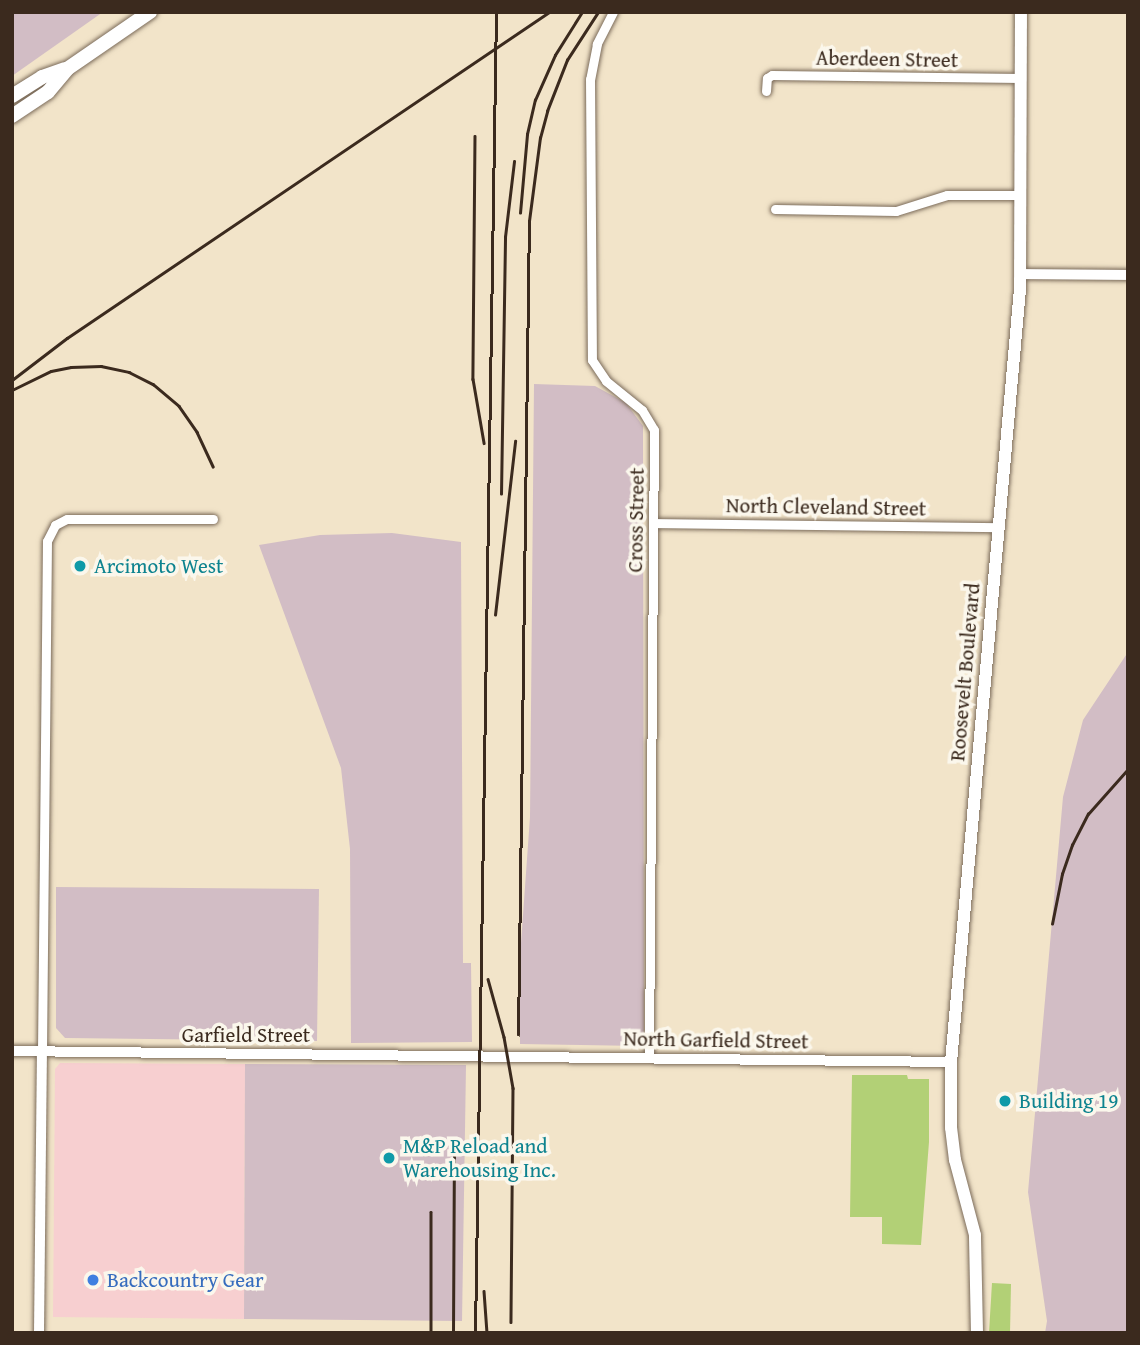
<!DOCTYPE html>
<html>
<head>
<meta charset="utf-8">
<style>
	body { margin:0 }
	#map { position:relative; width:1140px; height:1345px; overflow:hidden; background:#f2e4c9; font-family:"Gentium Book Plus",serif }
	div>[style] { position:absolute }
	.built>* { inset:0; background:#f7cfd0 }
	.industrial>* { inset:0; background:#d2bdc5 }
	.green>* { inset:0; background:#b2d076 }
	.roads { filter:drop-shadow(0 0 2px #7b6b5a) drop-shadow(0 0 2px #7b6b5a) }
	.minor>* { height:9px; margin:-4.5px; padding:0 4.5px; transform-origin:4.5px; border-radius:4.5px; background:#fff }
	.tertiary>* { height:10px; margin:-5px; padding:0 5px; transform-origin:5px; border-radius:5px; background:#fff }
	.secondary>* { height:12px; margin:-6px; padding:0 6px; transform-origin:6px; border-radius:6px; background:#fff }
	.primary>* { height:14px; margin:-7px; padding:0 7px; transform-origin:7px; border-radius:7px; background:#fff }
	.rail>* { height:2.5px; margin:-1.25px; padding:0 1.25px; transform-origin:1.25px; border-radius:1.25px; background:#3b2a1e }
	.dots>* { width:19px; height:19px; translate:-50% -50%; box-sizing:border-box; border:4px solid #fbf7ec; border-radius:50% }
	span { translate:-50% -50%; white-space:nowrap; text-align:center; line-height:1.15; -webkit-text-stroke:7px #fbf7ec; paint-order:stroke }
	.street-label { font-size:21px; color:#3b2a1e }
	.culture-label { font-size:21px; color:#0d838f }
	.left { translate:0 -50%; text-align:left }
	.shop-label { font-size:21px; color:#366cbe }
	.frame { position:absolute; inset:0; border:14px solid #3b2a1e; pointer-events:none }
</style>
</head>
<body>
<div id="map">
	<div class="built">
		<i style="clip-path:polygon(60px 1063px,245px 1064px,244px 1319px,53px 1317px,55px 1069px)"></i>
	</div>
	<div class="industrial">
		<i style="clip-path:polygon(12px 12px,103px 12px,12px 76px)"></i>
		<i style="clip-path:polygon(534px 384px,595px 386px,626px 403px,643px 426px,644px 1041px,641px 1046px,520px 1044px,520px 957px,530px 817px)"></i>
		<i style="clip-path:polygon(392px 533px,461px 542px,463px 963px,471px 963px,472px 1042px,351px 1043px,350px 849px,341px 768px,259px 545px,320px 535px)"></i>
		<i style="clip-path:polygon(1128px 652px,1128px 1333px,1045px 1333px,1047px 1321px,1028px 1192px,1063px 797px,1083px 720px)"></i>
		<i style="clip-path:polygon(56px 887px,319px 889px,317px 1041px,65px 1038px,56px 1028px)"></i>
		<i style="clip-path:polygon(245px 1064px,466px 1065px,462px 1321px,244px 1319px)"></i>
	</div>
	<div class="green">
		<i style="clip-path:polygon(852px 1075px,907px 1075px,908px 1079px,929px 1079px,929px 1142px,921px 1245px,882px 1244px,882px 1217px,850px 1217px)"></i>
		<i style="clip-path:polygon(992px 1283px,1011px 1284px,1010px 1333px,989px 1333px)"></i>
	</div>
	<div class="roads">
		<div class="minor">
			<i style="left:613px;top:12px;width:36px;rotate:117deg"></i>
			<i style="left:597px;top:44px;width:36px;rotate:101deg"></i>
			<i style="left:590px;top:79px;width:281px;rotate:89.6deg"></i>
			<i style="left:592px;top:360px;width:25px;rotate:56deg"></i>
			<i style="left:606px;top:381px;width:46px;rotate:38.9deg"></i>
			<i style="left:642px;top:410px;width:23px;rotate:59deg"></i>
			<i style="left:654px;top:430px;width:628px;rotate:90.46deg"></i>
			<i style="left:766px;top:91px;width:13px;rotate:-86deg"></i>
			<i style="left:767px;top:78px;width:6px;rotate:-31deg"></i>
			<i style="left:772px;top:75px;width:249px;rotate:0.7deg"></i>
			<i style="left:775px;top:209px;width:121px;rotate:0.9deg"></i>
			<i style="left:896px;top:211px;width:53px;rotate:-17.4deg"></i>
			<i style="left:947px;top:195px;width:73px"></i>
			<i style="left:653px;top:523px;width:345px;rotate:0.7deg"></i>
			<i style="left:42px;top:1052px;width:511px;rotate:-89.44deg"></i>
			<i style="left:47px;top:541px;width:18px;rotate:-63deg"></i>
			<i style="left:55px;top:525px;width:13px;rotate:-27deg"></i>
			<i style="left:67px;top:519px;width:146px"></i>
		</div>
		<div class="tertiary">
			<i style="left:1020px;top:274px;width:108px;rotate:0.5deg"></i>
			<i style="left:12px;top:1051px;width:939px;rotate:0.67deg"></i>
			<i style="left:39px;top:1333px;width:281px;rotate:-89.4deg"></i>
		</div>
		<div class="secondary">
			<i style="left:977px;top:1333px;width:98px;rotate:-91.2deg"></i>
			<i style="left:975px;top:1235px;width:78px;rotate:-104.9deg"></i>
			<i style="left:955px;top:1160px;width:32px;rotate:-97deg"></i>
			<i style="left:951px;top:1128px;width:66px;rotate:-90deg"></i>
			<i style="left:951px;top:1062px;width:776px;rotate:-84.9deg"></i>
			<i style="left:1020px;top:289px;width:277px;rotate:-89.8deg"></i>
		</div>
		<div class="primary">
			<i style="left:12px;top:96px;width:36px;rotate:-32deg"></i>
			<i style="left:42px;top:77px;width:24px;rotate:-19deg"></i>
			<i style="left:12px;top:116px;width:43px;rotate:-33.7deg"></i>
			<i style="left:48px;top:92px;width:30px;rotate:-50deg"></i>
			<i style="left:67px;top:69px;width:101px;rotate:-34.5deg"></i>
		</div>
	</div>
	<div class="rail">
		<i style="left:475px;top:136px;width:243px;rotate:90.5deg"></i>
		<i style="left:473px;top:379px;width:65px;rotate:80.2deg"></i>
		<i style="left:520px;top:213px;width:79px;rotate:-84.9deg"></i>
		<i style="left:527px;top:134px;width:35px;rotate:-77deg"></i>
		<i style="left:535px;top:100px;width:49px;rotate:-66deg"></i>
		<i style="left:555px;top:55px;width:51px;rotate:-57.9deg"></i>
		<i style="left:12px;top:380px;width:69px;rotate:-37.4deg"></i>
		<i style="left:67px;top:338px;width:582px;rotate:-34.07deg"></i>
		<i style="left:12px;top:390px;width:43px;rotate:-26deg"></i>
		<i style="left:51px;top:371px;width:20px;rotate:-11deg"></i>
		<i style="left:71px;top:367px;width:30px;rotate:-2deg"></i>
		<i style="left:101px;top:366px;width:29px;rotate:12deg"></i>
		<i style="left:129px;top:372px;width:27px;rotate:27deg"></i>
		<i style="left:153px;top:384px;width:34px;rotate:40deg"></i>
		<i style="left:179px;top:406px;width:32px;rotate:55deg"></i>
		<i style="left:197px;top:432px;width:38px;rotate:65deg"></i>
		<i style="left:501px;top:494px;width:257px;rotate:-89.1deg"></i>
		<i style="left:505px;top:237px;width:76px;rotate:-83.2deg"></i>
		<i style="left:495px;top:615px;width:175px;rotate:-83.4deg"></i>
		<i style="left:1052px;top:924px;width:51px;rotate:-78.7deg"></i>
		<i style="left:1062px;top:874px;width:31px;rotate:-71deg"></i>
		<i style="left:1072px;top:845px;width:35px;rotate:-63deg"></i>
		<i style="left:1088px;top:814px;width:60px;rotate:-48.4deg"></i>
		<i style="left:488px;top:979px;width:60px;rotate:74.6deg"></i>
		<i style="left:504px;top:1037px;width:52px;rotate:80deg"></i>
		<i style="left:513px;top:1088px;width:234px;rotate:90.5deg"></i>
		<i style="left:518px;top:1035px;width:814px;rotate:-89.23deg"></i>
		<i style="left:529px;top:221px;width:84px;rotate:-82.5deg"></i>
		<i style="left:540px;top:138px;width:28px;rotate:-75deg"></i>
		<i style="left:547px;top:111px;width:55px;rotate:-68.6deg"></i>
		<i style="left:567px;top:60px;width:57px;rotate:-57.1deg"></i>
		<i style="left:431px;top:1212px;width:121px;rotate:90deg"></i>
		<i style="left:484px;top:1291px;width:42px;rotate:85.9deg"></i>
		<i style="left:453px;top:1333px;width:176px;rotate:-89.7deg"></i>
		<i style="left:475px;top:1333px;width:1321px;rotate:-89.09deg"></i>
	</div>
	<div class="dots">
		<i style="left:80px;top:566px;background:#0f9aa8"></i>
		<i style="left:1005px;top:1101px;background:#0f9aa8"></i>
		<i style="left:389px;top:1158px;background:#0f9aa8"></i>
		<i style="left:93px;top:1280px;background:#3f7fe0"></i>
	</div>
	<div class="street-label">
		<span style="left:887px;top:59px;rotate:1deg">Aberdeen Street</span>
		<span style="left:826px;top:507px;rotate:1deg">North Cleveland Street</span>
		<span style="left:636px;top:520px;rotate:-89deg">Cross Street</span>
		<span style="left:965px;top:672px;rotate:-85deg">Roosevelt Boulevard</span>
		<span style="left:246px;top:1035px">Garfield Street</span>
		<span style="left:716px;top:1040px;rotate:1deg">North Garfield Street</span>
	</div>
	<div class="culture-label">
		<span class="left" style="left:94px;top:566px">Arcimoto West</span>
		<span class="left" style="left:1019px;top:1101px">Building 19</span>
		<span class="left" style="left:403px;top:1158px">M&amp;P Reload and<br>Warehousing Inc.</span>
	</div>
	<div class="shop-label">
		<span class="left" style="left:107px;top:1280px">Backcountry Gear</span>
	</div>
	<div class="frame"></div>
</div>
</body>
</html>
